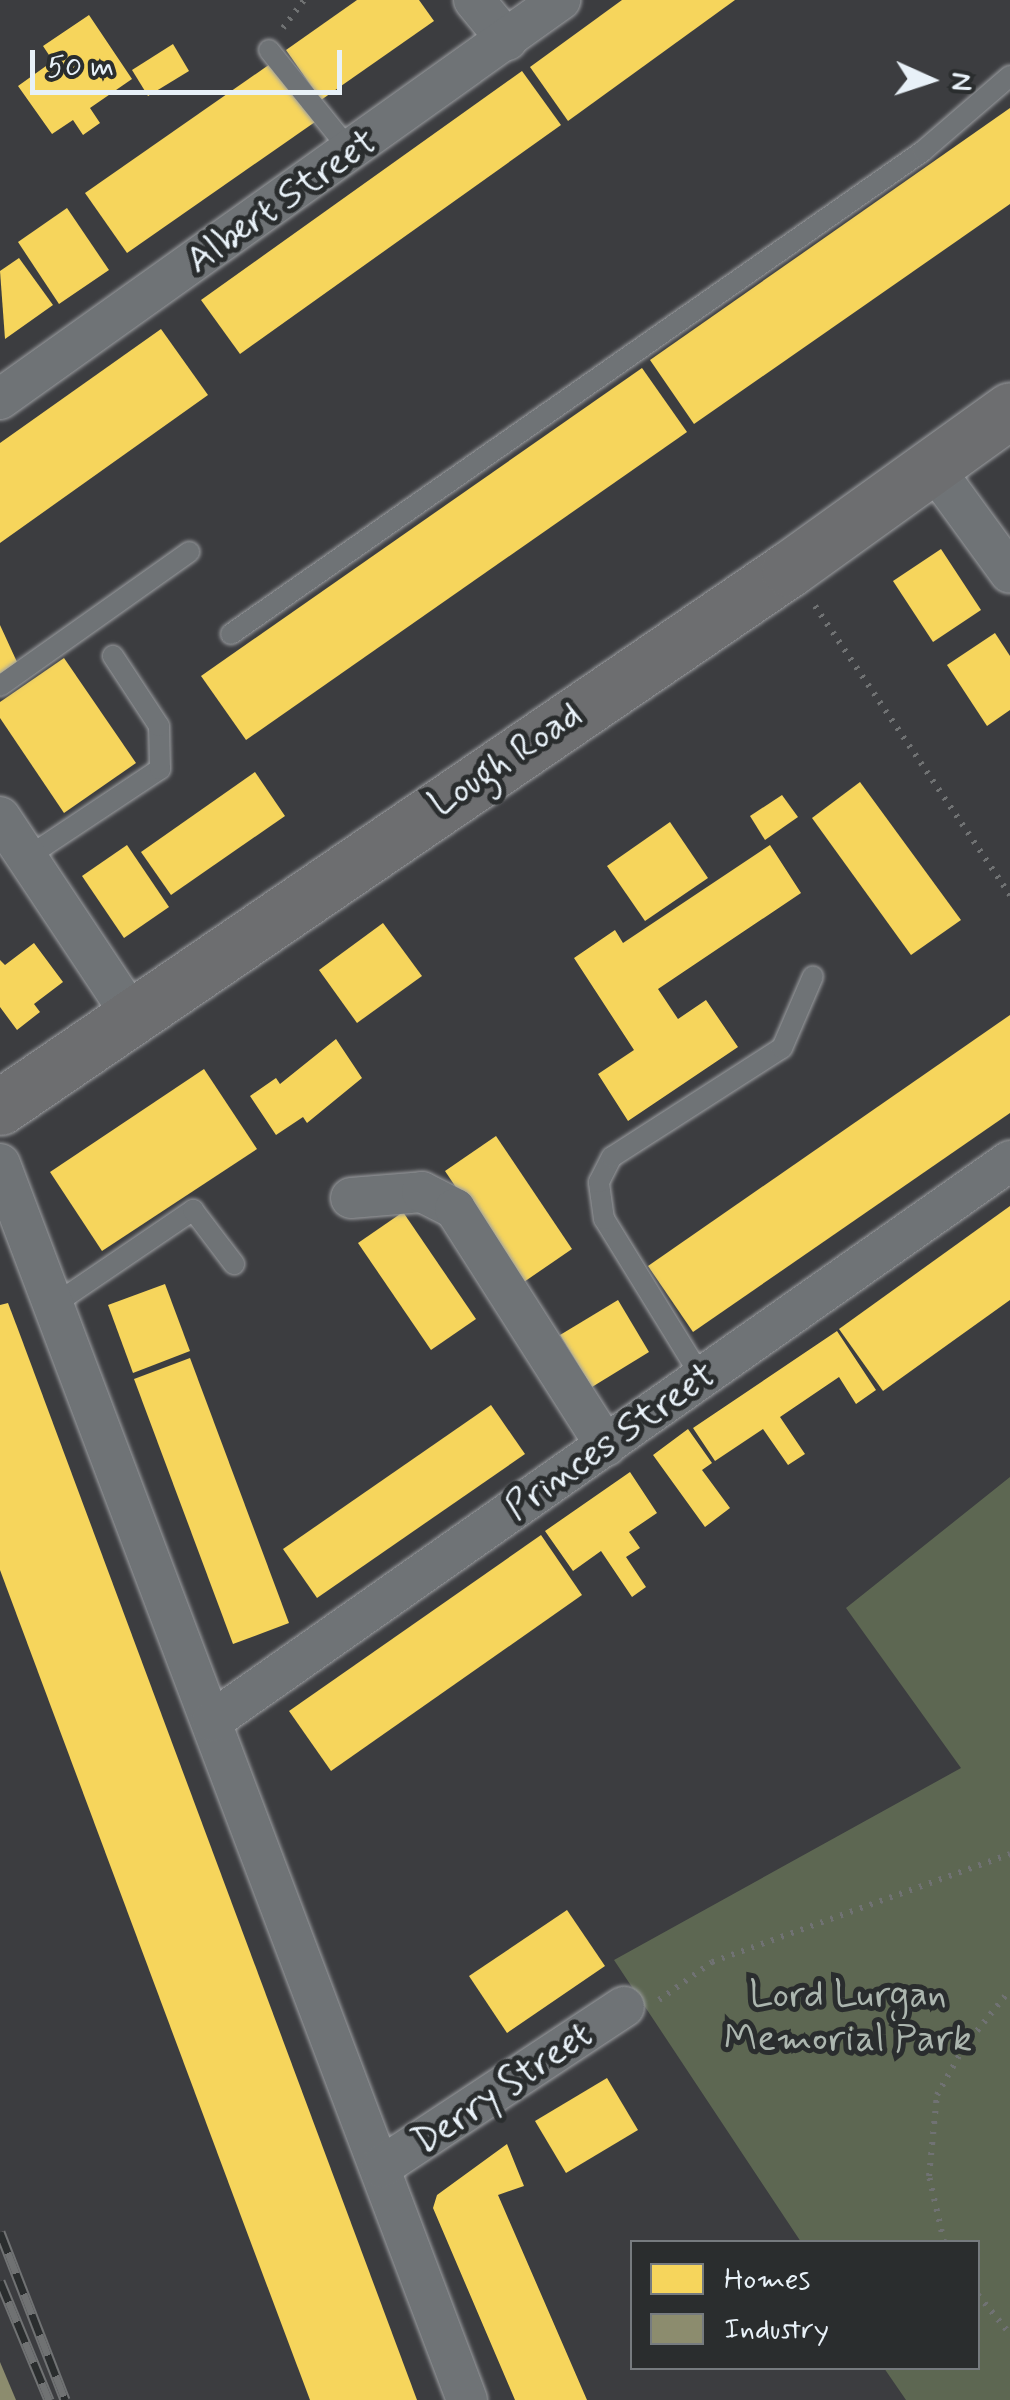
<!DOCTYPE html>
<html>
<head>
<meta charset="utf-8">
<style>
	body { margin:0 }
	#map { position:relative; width:1010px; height:2400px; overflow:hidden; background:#3c3d40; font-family:Mynerve,sans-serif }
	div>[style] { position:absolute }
	.green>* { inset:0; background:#5d6752 }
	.homes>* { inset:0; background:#f6d55c }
	.industry>* { inset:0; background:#8c8c6e }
	.path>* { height:6px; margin-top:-3px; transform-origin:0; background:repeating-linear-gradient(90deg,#707273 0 2.5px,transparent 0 10.5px) }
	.roads { filter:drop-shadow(0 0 2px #9d9fa2) drop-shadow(0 0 2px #9d9fa2) }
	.service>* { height:20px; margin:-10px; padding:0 10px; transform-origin:10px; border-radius:10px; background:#6f7376 }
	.minor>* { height:40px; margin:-20px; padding:0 20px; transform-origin:20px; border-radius:20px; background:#6f7376 }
	.primary>* { height:55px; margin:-27.5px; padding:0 27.5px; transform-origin:27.5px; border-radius:27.5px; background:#6d6e70 }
	.rail>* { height:11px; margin-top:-5.5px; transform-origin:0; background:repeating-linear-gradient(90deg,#2a2d2e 0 22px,#707273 0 44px); box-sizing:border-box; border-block:2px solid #707273 }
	span { translate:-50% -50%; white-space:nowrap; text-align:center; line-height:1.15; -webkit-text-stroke:10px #2a2d2e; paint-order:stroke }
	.street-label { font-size:38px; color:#e8f1f8 }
	.park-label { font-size:38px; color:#acb6af }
	.legend { position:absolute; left:630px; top:2240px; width:350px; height:130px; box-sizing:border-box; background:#2a2d2e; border:2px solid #767b7f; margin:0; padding:12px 18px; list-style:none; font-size:30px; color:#e8f1f8 }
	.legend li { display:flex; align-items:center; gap:20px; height:50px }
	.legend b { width:50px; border:2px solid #767b7f }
	.north { position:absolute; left:880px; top:30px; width:100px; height:100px; -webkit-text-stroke:8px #2a2d2e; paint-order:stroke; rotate:93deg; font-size:28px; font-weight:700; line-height:40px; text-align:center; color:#e8f1f8 }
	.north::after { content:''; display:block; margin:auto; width:35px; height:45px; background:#e8f1f8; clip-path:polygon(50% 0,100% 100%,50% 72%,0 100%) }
	.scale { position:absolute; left:30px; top:50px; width:312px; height:45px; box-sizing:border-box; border:5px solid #e8f1f8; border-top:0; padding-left:12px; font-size:30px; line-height:35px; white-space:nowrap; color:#e8f1f8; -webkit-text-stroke:8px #2a2d2e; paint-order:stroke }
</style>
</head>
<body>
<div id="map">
	<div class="green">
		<i style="clip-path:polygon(1010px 1477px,1010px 2400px,906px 2400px,884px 2368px,978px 2368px,978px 2242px,801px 2242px,614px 1960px,961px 1768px,846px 1608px)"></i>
	</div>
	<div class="homes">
		<i style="clip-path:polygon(357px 0,419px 0,434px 21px,321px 100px,286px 50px)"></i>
		<i style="clip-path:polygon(622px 0,735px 0,568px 121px,530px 67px)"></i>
		<i style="clip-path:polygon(89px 15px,132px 79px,90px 108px,100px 123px,83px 135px,73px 120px,52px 134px,18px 86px,53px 61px,43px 46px)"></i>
		<i style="clip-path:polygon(173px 44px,189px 71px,148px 96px,132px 70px)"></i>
		<i style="clip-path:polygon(273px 62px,315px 122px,127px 253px,85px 193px)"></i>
		<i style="clip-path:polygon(522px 71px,561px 125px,240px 354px,201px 300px)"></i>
		<i style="clip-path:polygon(1010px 108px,1010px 204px,694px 424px,650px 360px)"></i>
		<i style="clip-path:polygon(67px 208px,109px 270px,59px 304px,18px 242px)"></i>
		<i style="clip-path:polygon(19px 258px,53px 305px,5px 339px,0 271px)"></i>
		<i style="clip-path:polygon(161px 329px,208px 395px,0 543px,0 443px)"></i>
		<i style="clip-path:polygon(642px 368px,687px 432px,246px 740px,201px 676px)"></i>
		<i style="clip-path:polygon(941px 549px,981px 610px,933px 642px,893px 581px)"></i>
		<i style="clip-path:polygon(0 625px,17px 662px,0 674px)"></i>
		<i style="clip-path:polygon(995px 633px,1010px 656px,1010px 710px,987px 726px,947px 665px)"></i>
		<i style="clip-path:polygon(64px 658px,136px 763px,64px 813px,0 718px,0 702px)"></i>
		<i style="clip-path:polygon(255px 772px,285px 816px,171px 895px,141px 852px)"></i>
		<i style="clip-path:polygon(860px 782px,961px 920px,911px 955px,812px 818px)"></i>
		<i style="clip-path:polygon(782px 795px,798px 817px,765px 840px,750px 816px)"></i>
		<i style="clip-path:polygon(670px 822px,708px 878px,645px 921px,607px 866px)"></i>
		<i style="clip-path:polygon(127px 845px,169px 907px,124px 938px,82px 876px)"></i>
		<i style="clip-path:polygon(770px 845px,801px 893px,658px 989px,678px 1019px,706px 1000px,738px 1047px,628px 1121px,598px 1074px,634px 1050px,574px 958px,615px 930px,623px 943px)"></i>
		<i style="clip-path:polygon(383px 923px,422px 976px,357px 1023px,319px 970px)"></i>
		<i style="clip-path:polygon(34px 943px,63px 982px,34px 1004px,40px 1012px,17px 1030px,0 1007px,0 960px,5px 965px)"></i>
		<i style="clip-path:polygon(1010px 1015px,1010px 1113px,693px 1332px,648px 1266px)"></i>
		<i style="clip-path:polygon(336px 1039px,362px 1078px,307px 1123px,303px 1117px,276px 1135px,250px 1096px,276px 1078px,280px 1084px)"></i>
		<i style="clip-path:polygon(204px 1069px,257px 1149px,102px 1251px,50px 1172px)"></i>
		<i style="clip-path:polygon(496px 1136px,572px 1249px,521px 1284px,445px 1171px)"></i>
		<i style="clip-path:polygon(1010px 1206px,1010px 1300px,883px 1391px,839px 1329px)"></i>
		<i style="clip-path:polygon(403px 1212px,476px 1319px,431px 1350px,358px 1243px)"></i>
		<i style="clip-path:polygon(165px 1284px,190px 1351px,133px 1373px,108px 1305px)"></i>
		<i style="clip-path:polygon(618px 1300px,649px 1352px,592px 1387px,560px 1335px)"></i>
		<i style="clip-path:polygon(8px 1303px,19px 1332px,417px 2400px,310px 2400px,245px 2227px,0 1570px,0 1305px)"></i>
		<i style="clip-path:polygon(837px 1331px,876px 1390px,856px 1404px,839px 1377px,780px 1417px,805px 1454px,788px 1465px,763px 1429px,715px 1461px,693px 1428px)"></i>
		<i style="clip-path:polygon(190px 1358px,289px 1623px,233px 1644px,134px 1379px)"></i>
		<i style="clip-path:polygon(491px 1405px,525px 1454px,317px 1598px,283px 1549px)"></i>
		<i style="clip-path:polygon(688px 1429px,712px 1463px,702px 1470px,730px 1508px,705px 1527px,653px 1455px)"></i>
		<i style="clip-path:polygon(630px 1472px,657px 1513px,629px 1532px,640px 1548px,626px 1557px,646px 1587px,632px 1597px,601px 1551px,573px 1571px,545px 1531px)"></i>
		<i style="clip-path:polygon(541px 1535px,582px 1595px,331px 1771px,289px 1711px)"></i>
		<i style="clip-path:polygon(567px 1910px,605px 1966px,507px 2033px,469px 1976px)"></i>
		<i style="clip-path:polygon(607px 2078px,638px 2130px,566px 2173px,535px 2121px)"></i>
		<i style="clip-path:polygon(507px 2144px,524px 2186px,498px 2195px,587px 2400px,515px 2400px,433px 2208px,437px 2195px)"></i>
	</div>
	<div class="industry">
		<i style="clip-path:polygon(0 2362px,16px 2400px,0 2400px)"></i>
	</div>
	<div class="path">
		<i style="left:283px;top:28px;width:35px;rotate:-53deg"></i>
		<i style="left:815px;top:606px;width:349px;rotate:56deg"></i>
		<i style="left:659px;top:2000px;width:65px;rotate:-35.6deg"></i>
		<i style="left:712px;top:1962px;width:317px;rotate:-19.9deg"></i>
		<i style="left:944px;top:2242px;width:68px;rotate:-102.8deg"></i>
		<i style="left:929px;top:2176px;width:81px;rotate:-84.4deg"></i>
		<i style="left:937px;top:2095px;width:55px;rotate:-60.6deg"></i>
		<i style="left:964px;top:2047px;width:73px;rotate:-51.1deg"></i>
		<i style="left:978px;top:2295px;width:50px;rotate:50.6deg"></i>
	</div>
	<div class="roads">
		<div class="service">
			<i style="left:269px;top:50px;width:132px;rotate:51.1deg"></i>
			<i style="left:231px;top:634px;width:844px;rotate:-34.91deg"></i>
			<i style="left:923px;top:151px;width:115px;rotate:-40.8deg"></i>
			<i style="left:0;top:686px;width:232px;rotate:-35.3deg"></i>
			<i style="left:26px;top:858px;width:161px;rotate:-33.6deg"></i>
			<i style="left:160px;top:769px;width:43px;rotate:-91.3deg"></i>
			<i style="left:159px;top:726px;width:84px;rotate:-123.3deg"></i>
			<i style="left:52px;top:1306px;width:171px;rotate:-34.2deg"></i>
			<i style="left:193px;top:1210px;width:68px;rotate:52.8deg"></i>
			<i style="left:702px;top:1378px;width:187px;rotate:-121.6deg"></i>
			<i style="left:604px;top:1219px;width:37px;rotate:-98deg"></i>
			<i style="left:599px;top:1182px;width:28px;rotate:-63deg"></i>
			<i style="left:612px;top:1157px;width:202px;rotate:-32.7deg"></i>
			<i style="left:782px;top:1048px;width:78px;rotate:-66.7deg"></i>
		</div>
		<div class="minor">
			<i style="left:474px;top:0;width:52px;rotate:50.5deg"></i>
			<i style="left:0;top:399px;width:688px;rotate:-35.47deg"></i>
			<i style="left:932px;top:466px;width:132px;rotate:53.9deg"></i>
			<i style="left:0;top:817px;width:235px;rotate:56.4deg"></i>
			<i style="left:0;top:1164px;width:1321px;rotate:69.3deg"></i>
			<i style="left:351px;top:1198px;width:71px;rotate:-4.8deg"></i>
			<i style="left:422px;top:1192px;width:37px;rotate:27deg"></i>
			<i style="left:455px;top:1209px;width:281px;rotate:57.5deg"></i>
			<i style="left:212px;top:1721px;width:975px;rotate:-35.06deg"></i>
			<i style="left:381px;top:2167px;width:291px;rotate:-33.4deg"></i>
		</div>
		<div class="primary">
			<i style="left:0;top:1107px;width:955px;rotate:-34.29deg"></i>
			<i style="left:789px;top:569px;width:272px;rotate:-35.7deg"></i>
		</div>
	</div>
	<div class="rail">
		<i style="left:0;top:2232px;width:180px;rotate:68.8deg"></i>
		<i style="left:0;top:2281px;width:129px;rotate:67.6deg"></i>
	</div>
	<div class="street-label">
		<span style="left:282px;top:202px;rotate:-35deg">Albert Street</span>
		<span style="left:506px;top:760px;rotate:-34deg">Lough Road</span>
		<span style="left:611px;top:1442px;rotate:-35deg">Princes Street</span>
		<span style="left:503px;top:2089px;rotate:-34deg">Derry Street</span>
	</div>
	<div class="park-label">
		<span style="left:848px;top:2018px">Lord Lurgan<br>Memorial Park</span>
	</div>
	<ul class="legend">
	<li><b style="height:28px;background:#f6d55c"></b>Homes</li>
	<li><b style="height:28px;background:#8c8c6e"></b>Industry</li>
	</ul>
	<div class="north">N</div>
	<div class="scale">50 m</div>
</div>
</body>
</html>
